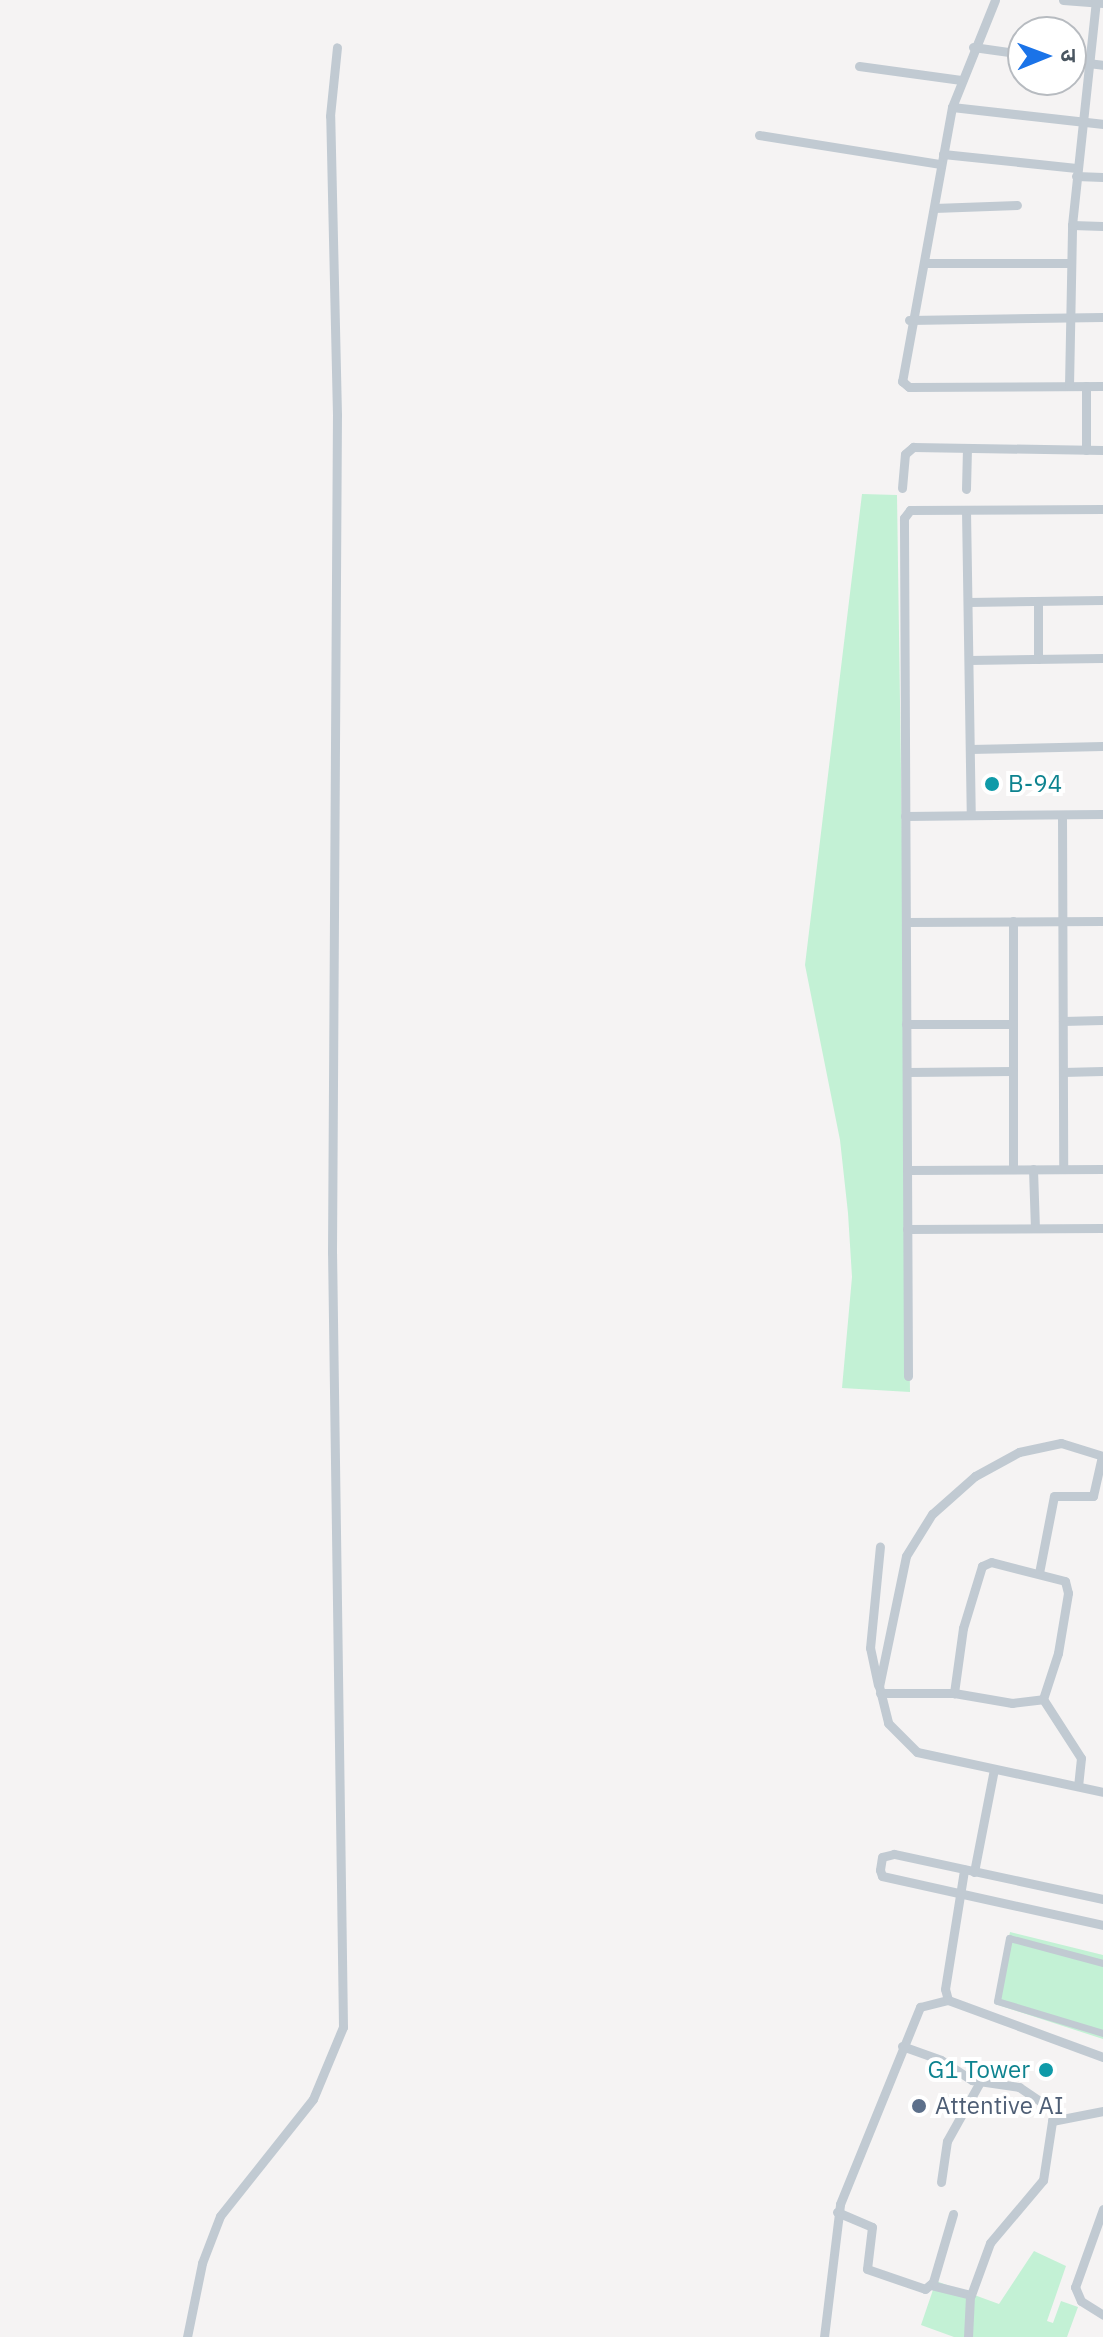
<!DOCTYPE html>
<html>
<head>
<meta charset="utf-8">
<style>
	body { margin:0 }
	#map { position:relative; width:1103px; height:2337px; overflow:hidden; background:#f5f3f3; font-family:"IBM Plex Sans","Noto Sans Devanagari",sans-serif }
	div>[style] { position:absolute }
	.green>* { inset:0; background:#c3f1d5 }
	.pedestrian>* { height:7px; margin:-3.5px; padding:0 3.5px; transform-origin:3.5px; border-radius:3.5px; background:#c1cad2 }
	.minor>* { height:9px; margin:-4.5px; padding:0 4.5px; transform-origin:4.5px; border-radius:4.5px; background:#c1cad2 }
	.dots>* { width:22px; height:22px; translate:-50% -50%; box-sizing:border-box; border:4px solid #fff; border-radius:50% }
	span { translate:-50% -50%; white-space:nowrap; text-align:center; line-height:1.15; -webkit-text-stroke:8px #fff; paint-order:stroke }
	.culture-label { font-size:24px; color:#0d838f }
	.left { translate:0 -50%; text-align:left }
	.right { translate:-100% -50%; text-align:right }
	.service-label { font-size:24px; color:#4e5e75 }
	.north { position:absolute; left:1007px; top:16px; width:80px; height:80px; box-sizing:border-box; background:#fff; border:2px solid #b7bbc0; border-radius:50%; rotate:89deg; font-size:22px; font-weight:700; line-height:32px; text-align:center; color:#4a5661 }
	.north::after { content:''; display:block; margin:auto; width:28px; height:36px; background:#1a73e8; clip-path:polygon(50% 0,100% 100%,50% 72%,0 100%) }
</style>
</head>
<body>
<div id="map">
	<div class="green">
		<i style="clip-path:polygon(862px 494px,897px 495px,910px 1392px,842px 1388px,852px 1277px,848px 1213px,840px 1140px,805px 965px)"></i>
		<i style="clip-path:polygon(1010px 1932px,1103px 1955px,1103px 2039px,995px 2004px)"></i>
		<i style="clip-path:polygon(1034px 2251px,1066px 2266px,1047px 2321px,1053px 2323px,1061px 2301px,1078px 2307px,1067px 2337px,954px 2337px,921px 2325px,936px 2281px,999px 2304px)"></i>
	</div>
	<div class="pedestrian">
		<i style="left:1103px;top:1963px;width:97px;rotate:-165.1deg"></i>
		<i style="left:1009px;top:1938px;width:64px;rotate:100.8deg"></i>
		<i style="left:997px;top:2001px;width:111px;rotate:16.8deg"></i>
	</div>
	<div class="minor">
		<i style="left:995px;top:0;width:115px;rotate:111.9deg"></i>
		<i style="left:952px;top:107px;width:279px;rotate:100.3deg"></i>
		<i style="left:902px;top:381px;width:9px;rotate:41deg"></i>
		<i style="left:909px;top:387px;width:194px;rotate:-0.3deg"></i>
		<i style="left:1063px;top:0;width:40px;rotate:4.3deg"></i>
		<i style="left:973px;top:47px;width:50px;rotate:8deg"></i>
		<i style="left:1071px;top:61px;width:32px;rotate:7deg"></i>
		<i style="left:859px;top:66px;width:103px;rotate:7.8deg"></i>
		<i style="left:952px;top:107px;width:152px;rotate:6.4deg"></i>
		<i style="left:759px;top:135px;width:184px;rotate:9.1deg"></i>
		<i style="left:943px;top:154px;width:134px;rotate:6deg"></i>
		<i style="left:1076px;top:176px;width:27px;rotate:2deg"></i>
		<i style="left:934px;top:208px;width:83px;rotate:-2.1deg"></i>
		<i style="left:1072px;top:225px;width:31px;rotate:2deg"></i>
		<i style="left:925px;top:263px;width:146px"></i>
		<i style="left:909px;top:320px;width:194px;rotate:-0.9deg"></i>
		<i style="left:1069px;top:386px;width:161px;rotate:-88.9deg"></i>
		<i style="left:1072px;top:225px;width:226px;rotate:-83.9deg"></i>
		<i style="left:1086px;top:386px;width:64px;rotate:90deg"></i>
		<i style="left:902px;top:488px;width:34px;rotate:-85deg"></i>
		<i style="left:905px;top:454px;width:11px;rotate:-41deg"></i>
		<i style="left:913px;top:447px;width:190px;rotate:0.9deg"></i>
		<i style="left:966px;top:489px;width:41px;rotate:-88.6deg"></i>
		<i style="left:966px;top:510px;width:305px;rotate:89.1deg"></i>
		<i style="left:968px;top:602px;width:135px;rotate:-0.8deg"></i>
		<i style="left:1038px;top:659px;width:58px;rotate:-90deg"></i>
		<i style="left:969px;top:660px;width:134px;rotate:-0.9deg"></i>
		<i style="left:970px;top:749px;width:133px;rotate:-1.3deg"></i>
		<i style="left:1062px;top:815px;width:354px;rotate:89.8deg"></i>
		<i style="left:905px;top:816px;width:198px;rotate:-0.6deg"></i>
		<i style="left:1013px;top:921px;width:248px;rotate:90deg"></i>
		<i style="left:906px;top:922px;width:197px;rotate:-0.3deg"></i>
		<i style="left:1063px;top:1021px;width:40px;rotate:-1.4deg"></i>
		<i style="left:906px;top:1024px;width:107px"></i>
		<i style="left:907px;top:1072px;width:106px;rotate:-0.5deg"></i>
		<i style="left:1063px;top:1072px;width:40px;rotate:-1.4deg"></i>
		<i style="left:1033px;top:1169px;width:59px;rotate:88.1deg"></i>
		<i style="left:907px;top:1170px;width:196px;rotate:-0.3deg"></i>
		<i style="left:907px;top:1229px;width:196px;rotate:-0.3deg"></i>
		<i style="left:908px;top:1376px;width:858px;rotate:-90.27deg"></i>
		<i style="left:904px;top:518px;width:10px;rotate:-53deg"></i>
		<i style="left:910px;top:510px;width:193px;rotate:-0.3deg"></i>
		<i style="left:1103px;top:1456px;width:44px;rotate:-162.8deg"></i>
		<i style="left:1061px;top:1443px;width:43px;rotate:167.9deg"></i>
		<i style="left:1019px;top:1452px;width:50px;rotate:151.4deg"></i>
		<i style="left:975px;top:1476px;width:57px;rotate:138.5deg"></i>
		<i style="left:932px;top:1514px;width:49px;rotate:121.8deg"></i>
		<i style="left:906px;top:1556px;width:133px;rotate:101.7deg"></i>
		<i style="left:879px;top:1686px;width:38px;rotate:76deg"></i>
		<i style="left:888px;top:1723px;width:41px;rotate:45deg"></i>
		<i style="left:917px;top:1752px;width:190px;rotate:12.1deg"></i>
		<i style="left:1039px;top:1573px;width:78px;rotate:-79deg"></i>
		<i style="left:1054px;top:1496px;width:39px"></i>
		<i style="left:1093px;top:1496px;width:41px;rotate:-77.3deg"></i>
		<i style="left:878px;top:1685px;width:38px;rotate:-102deg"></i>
		<i style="left:870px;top:1648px;width:102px;rotate:-84.4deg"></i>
		<i style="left:880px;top:1693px;width:74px"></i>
		<i style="left:954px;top:1693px;width:59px;rotate:9.8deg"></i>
		<i style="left:1012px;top:1703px;width:31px;rotate:-7deg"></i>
		<i style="left:1043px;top:1699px;width:48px;rotate:-71.9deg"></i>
		<i style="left:1058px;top:1653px;width:61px;rotate:-80.5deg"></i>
		<i style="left:1068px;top:1593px;width:12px;rotate:-104deg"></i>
		<i style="left:1065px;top:1581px;width:76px;rotate:-165.6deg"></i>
		<i style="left:991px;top:1562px;width:10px;rotate:156deg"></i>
		<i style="left:982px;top:1566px;width:65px;rotate:107deg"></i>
		<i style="left:963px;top:1628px;width:66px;rotate:97.9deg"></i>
		<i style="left:1043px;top:1699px;width:70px;rotate:57.2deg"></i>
		<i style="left:1081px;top:1758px;width:28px;rotate:96deg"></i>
		<i style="left:974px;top:1872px;width:105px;rotate:-79deg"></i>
		<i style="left:1103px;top:1899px;width:214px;rotate:-167.8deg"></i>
		<i style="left:894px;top:1854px;width:12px;rotate:166deg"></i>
		<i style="left:882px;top:1857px;width:13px;rotate:99deg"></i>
		<i style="left:880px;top:1870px;width:6px;rotate:72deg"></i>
		<i style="left:882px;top:1876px;width:226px;rotate:12.5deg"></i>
		<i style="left:948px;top:2000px;width:11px;rotate:-105deg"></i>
		<i style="left:945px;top:1989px;width:121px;rotate:-80.9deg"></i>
		<i style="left:902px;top:2046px;width:41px;rotate:19.7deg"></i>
		<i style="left:941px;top:2060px;width:37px;rotate:33deg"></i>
		<i style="left:972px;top:2080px;width:48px;rotate:8.5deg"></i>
		<i style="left:1019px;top:2087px;width:36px;rotate:34deg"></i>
		<i style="left:1049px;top:2107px;width:9px;rotate:63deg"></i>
		<i style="left:1053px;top:2115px;width:66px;rotate:98.7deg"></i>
		<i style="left:1043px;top:2180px;width:82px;rotate:130.1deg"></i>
		<i style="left:990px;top:2243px;width:55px;rotate:110.1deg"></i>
		<i style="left:971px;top:2295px;width:41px;rotate:-166deg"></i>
		<i style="left:1052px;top:2121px;width:52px;rotate:-11.1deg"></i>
		<i style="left:941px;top:2182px;width:41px;rotate:-81.7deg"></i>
		<i style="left:947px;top:2141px;width:68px;rotate:-60.8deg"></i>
		<i style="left:1103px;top:2209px;width:83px;rotate:109.7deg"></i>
		<i style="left:1075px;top:2287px;width:15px;rotate:67deg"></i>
		<i style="left:1081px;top:2301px;width:26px;rotate:32deg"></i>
		<i style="left:837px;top:2212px;width:38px;rotate:23deg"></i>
		<i style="left:872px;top:2227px;width:42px;rotate:96.8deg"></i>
		<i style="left:867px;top:2269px;width:61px;rotate:19deg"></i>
		<i style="left:925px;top:2289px;width:11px;rotate:-41deg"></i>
		<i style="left:933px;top:2282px;width:71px;rotate:-73.6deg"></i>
		<i style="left:187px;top:2337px;width:76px;rotate:-78.5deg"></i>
		<i style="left:202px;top:2263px;width:50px;rotate:-69deg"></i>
		<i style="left:220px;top:2216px;width:149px;rotate:-51.5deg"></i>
		<i style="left:313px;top:2099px;width:78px;rotate:-67.4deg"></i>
		<i style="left:343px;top:2027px;width:774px;rotate:-90.81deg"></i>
		<i style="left:332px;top:1253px;width:838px;rotate:-89.66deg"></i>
		<i style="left:337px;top:415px;width:299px;rotate:-91.3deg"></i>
		<i style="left:330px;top:116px;width:69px;rotate:-84.2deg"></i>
		<i style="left:824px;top:2337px;width:134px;rotate:-83.1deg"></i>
		<i style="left:840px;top:2204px;width:213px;rotate:-67.9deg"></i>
		<i style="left:920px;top:2007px;width:29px;rotate:-14deg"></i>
		<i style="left:948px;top:2000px;width:165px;rotate:20.2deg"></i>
		<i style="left:968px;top:2337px;width:41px;rotate:-87.2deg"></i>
	</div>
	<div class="dots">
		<i style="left:992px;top:784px;background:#0f9aa8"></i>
		<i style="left:1046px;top:2070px;background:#0f9aa8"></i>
		<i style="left:919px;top:2106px;background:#5c6f8a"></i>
	</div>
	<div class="culture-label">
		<span class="left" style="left:1008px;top:784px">B-94</span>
		<span class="right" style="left:1030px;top:2070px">G1 Tower</span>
	</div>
	<div class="service-label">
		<span class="left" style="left:935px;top:2106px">Attentive AI</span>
	</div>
	<div class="north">उ</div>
</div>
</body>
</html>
